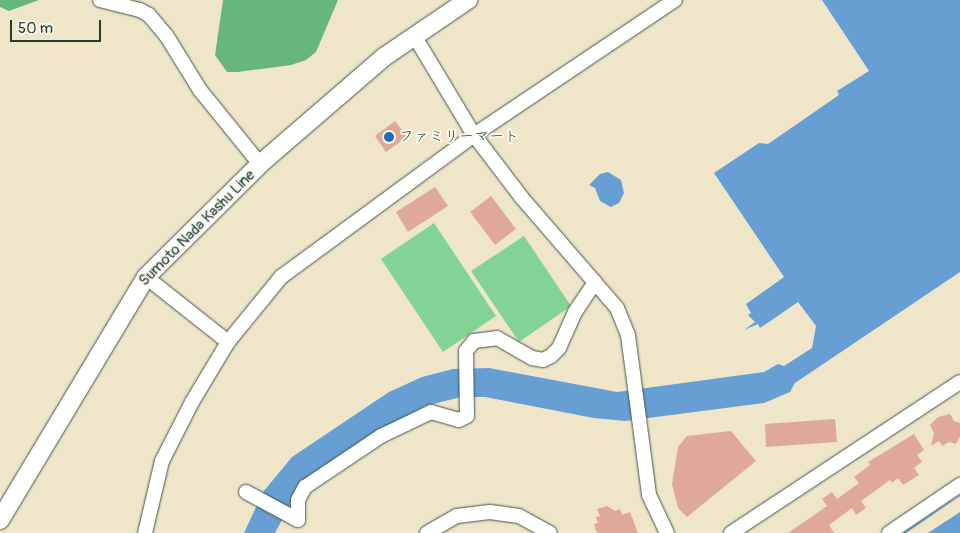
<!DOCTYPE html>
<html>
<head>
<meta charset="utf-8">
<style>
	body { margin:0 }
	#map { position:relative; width:960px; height:533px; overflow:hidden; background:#efe6c9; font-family:Pangolin,"Klee One",sans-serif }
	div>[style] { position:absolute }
	.green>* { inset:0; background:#81d496 }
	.forest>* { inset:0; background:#68b67f }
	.water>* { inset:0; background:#679fd5 }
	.pier>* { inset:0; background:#efe6c9 }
	.building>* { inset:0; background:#e0a898 }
	.roads { filter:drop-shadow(0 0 1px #3e564a) drop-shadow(0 0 1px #3e564a) }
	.minor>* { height:14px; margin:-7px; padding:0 7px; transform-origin:7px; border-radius:7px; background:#fff }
	.major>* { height:18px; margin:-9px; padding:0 9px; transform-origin:9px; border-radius:9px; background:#fff }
	.dots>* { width:14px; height:14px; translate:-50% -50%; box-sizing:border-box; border:2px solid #fbf7ec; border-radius:50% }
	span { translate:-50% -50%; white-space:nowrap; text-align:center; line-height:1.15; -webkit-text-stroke:4px #fbf7ec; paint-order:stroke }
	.poi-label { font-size:15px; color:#1f3d34 }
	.left { translate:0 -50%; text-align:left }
	.street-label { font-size:15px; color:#1f3d34 }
	.scale { position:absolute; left:10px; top:20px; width:91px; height:22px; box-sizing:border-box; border:2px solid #1f3d34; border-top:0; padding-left:6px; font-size:15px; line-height:18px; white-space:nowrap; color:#1f3d34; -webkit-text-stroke:4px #fbf7ec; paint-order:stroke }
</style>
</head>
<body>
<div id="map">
	<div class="green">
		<i style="clip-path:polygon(434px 223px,496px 316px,443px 352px,381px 259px)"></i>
		<i style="clip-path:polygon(524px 236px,571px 306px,519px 342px,471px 271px)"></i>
	</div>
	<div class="forest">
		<i style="clip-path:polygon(0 0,39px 0,9px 11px,0 7px)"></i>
		<i style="clip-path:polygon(223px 0,338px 0,316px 52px,306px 60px,291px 65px,238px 72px,227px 72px,215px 55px)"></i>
	</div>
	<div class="water">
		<i style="clip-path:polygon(822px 0,960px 0,960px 272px,795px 383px,790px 392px,764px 403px,625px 421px,594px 418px,485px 397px,461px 397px,425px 406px,364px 441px,297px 492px,275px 533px,244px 533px,263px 492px,292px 457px,389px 392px,422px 377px,453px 369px,489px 368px,617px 392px,764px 372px,778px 364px,784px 366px,812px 348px,816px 326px,798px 302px,760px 328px,758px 324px,744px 330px,755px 322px,748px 315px,751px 313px,746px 304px,784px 277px,714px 173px,759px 143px,768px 144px,839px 95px,837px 91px,869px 71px)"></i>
		<i style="clip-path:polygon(608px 172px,621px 180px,624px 193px,619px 203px,611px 207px,600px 201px,595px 188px,589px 185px,600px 174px)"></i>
		<i style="clip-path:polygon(960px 495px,960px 533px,903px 533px)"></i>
	</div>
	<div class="pier">
		<i style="clip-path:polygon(960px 496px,960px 512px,928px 533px,906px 533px)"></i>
	</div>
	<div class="building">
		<i style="clip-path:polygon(395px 121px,407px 137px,386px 152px,375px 136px)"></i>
		<i style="clip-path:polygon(435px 187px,448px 206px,408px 232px,396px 212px)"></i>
		<i style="clip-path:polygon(491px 196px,516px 229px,495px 245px,470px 212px)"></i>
		<i style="clip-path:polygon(950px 414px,954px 421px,960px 423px,960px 436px,956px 444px,949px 442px,942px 446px,939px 441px,931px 446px,934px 433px,930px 425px,938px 417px)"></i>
		<i style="clip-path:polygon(835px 419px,837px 442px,766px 447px,765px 424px)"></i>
		<i style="clip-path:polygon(731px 431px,756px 461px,687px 517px,678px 508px,672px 484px,678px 447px,687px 436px)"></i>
		<i style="clip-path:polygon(914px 434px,924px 450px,917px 455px,922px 462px,914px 468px,919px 475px,903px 485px,898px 478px,892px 483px,890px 480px,861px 501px,866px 508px,856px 515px,852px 508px,829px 525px,834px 533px,788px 533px,827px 506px,822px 499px,832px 492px,837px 499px,859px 483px,854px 477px,870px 465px,868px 462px)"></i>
		<i style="clip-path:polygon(607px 506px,615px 511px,620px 509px,622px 515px,630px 512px,638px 533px,597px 533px,594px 524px,598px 523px,596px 517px,600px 516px,597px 509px)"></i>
	</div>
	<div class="roads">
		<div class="minor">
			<i style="left:100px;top:0;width:41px;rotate:14deg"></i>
			<i style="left:140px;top:10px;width:10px;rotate:29deg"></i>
			<i style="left:149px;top:15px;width:26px;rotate:50deg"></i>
			<i style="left:166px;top:35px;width:65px;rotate:58.3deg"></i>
			<i style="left:200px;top:90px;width:95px;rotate:51deg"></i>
			<i style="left:415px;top:37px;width:114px;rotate:59deg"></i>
			<i style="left:474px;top:135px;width:79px;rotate:52.7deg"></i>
			<i style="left:522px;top:198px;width:145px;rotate:49.2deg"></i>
			<i style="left:617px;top:308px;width:29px;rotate:68deg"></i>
			<i style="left:628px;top:335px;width:161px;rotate:82.5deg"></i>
			<i style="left:649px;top:495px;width:42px;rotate:64.7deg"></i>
			<i style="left:146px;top:277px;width:105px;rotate:38.4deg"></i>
			<i style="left:246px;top:492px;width:59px;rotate:28.3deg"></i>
			<i style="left:298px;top:520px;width:20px;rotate:-90deg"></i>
			<i style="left:298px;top:500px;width:15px;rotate:-62deg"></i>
			<i style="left:305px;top:487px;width:92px;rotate:-33.9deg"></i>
			<i style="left:381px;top:436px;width:55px;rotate:-25.6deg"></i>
			<i style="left:431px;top:412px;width:29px;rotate:16deg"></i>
			<i style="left:459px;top:420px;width:9px;rotate:-27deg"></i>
			<i style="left:467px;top:416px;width:65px;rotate:-90.9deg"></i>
			<i style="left:466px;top:351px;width:13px;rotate:-51deg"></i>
			<i style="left:474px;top:341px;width:23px;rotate:-7deg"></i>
			<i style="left:497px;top:338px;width:40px;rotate:29.7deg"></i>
			<i style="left:532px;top:358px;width:11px;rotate:10deg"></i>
			<i style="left:543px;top:360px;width:9px;rotate:-27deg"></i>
			<i style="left:551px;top:356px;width:11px;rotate:-45deg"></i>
			<i style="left:559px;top:348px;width:39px;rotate:-66deg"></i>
			<i style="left:575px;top:312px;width:36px;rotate:-56deg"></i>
			<i style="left:145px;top:533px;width:74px;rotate:-76.7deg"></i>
			<i style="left:162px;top:461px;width:66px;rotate:-63deg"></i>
			<i style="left:192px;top:402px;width:70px;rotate:-59deg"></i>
			<i style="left:228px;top:342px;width:84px;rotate:-50.8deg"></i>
			<i style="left:281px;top:277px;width:240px;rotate:-36.3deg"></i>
			<i style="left:474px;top:135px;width:242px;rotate:-33.9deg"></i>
			<i style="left:427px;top:533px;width:34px;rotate:-30deg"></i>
			<i style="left:457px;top:516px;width:33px;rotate:-7deg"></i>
			<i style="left:490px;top:512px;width:29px;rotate:8deg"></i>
			<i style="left:519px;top:516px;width:35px;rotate:29deg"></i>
			<i style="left:731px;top:533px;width:274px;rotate:-33.4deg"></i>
			<i style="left:889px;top:533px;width:86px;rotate:-34.1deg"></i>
		</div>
		<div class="major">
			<i style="left:0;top:520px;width:283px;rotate:-59deg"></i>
			<i style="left:146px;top:277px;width:161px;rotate:-44.7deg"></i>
			<i style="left:260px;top:164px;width:164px;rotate:-40.8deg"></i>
			<i style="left:384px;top:57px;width:102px;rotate:-34.2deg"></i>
		</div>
	</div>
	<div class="dots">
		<i style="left:389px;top:137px;background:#1f6fb2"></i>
	</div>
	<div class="poi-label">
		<span class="left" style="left:399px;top:137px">ファミリーマート</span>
	</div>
	<div class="street-label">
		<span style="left:197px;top:228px;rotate:-45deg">Sumoto Nada Kashu Line</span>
	</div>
	<div class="scale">50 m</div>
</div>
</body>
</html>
